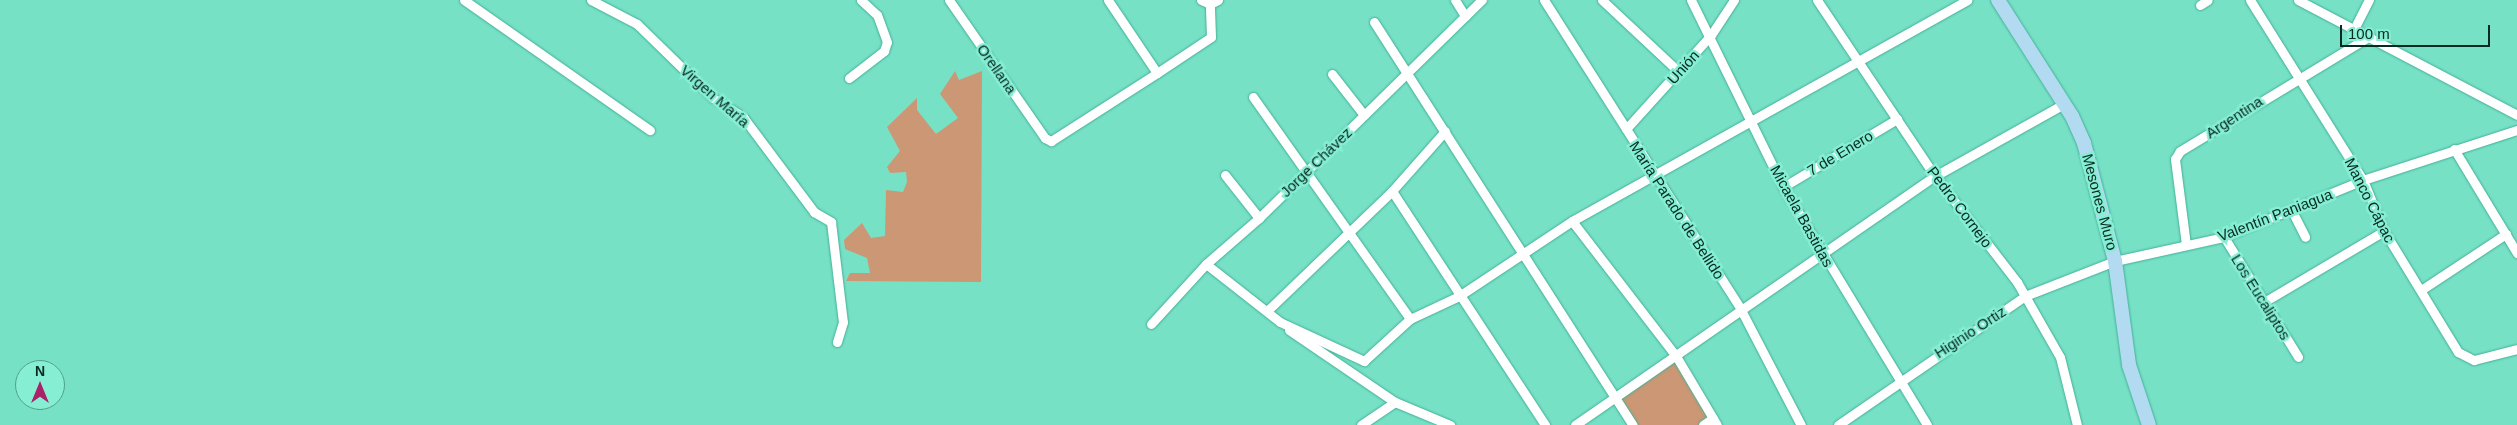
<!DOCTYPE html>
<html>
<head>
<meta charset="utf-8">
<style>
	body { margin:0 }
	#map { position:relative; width:2517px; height:425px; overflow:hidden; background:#77e1c6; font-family:Arial,sans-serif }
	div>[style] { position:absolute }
	.green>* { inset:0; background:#cb9774 }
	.roads { filter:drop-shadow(0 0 1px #44b198) drop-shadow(0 0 1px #44b198) }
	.minor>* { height:9px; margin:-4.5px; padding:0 4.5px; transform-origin:4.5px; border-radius:4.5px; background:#fff }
	.trunk>* { height:14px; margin:-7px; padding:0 7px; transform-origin:7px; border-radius:7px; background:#b2daf0 }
	span { translate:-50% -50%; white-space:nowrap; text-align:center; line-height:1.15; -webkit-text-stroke:5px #85eed3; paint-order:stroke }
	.street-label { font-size:15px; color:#072a22 }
	.north { position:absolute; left:15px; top:360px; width:50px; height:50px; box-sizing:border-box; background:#85eed3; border:1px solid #53a08c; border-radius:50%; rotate:0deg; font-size:14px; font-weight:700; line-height:20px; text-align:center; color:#072a22 }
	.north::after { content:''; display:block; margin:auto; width:18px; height:22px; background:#aa2167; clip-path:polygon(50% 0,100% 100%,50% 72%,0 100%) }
	.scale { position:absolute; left:2340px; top:25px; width:150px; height:22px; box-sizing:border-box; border:2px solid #072a22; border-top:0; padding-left:6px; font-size:15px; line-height:18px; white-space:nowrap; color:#072a22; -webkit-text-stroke:4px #85eed3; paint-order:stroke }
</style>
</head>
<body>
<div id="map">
	<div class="green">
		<i style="clip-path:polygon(955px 71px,959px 80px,982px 71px,981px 282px,846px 281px,850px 273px,870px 273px,867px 258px,845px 249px,844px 240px,862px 223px,871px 238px,885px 236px,886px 190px,903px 192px,907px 182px,906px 172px,890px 173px,887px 167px,900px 151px,887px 127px,917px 98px,917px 110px,936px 134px,958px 118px,940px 94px)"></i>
		<i style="clip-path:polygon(1676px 356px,1713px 418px,1703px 425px,1633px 425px,1617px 397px)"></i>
	</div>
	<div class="roads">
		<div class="minor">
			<i style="left:464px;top:0;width:227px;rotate:35deg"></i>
			<i style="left:591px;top:0;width:52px;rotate:27.6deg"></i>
			<i style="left:637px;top:24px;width:106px;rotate:44.2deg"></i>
			<i style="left:713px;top:98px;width:36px;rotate:32deg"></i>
			<i style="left:743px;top:117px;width:119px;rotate:53.2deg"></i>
			<i style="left:814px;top:212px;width:20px;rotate:30deg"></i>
			<i style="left:831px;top:222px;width:101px;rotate:83.2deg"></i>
			<i style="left:843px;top:322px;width:21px;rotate:107deg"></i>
			<i style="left:949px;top:0;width:168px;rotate:55.2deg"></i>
			<i style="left:1045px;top:138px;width:7px;rotate:27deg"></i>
			<i style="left:1051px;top:141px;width:126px;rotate:-32.7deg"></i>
			<i style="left:1157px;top:73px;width:88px;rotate:-123.9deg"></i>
			<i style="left:1201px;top:0;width:10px;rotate:24deg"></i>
			<i style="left:1210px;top:4px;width:9px;rotate:-27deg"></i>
			<i style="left:1455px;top:0;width:19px;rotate:58deg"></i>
			<i style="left:1544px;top:0;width:365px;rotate:57.5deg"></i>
			<i style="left:1740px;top:308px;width:132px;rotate:62.5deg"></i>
			<i style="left:1602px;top:0;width:104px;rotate:43.1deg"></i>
			<i style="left:1691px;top:0;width:208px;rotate:63.8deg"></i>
			<i style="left:1783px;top:187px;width:278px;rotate:58.8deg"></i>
			<i style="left:1817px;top:0;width:212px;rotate:56.2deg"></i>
			<i style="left:1935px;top:176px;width:134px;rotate:52.3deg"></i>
			<i style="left:2017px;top:282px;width:86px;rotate:60.2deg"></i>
			<i style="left:2060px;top:357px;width:70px;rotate:76deg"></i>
			<i style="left:2250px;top:0;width:213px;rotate:57.9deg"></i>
			<i style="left:2363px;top:180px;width:55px;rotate:67.6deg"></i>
			<i style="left:2384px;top:231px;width:142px;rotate:58.6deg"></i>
			<i style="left:2458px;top:352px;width:18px;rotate:27deg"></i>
			<i style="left:2474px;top:360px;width:44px;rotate:-14.3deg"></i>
			<i style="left:2298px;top:0;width:247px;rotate:27.7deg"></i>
			<i style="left:2200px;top:5px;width:9px;rotate:-32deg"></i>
			<i style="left:1374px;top:22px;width:479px;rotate:57.3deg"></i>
			<i style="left:2354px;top:29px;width:33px;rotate:-63deg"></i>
			<i style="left:1157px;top:73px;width:65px;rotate:-33.7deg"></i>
			<i style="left:1211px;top:37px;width:33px;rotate:-92deg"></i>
			<i style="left:1332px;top:74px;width:52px;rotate:52deg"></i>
			<i style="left:849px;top:78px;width:44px;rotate:-37.6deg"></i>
			<i style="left:884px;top:51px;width:9px;rotate:-72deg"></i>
			<i style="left:887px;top:42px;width:29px;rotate:-110deg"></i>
			<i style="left:877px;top:15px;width:22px;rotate:-137deg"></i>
			<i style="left:1253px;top:97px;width:272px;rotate:54.7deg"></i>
			<i style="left:1626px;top:129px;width:127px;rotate:-47.9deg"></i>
			<i style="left:1711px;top:35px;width:42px;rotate:-56.7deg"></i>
			<i style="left:2454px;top:149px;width:122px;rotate:58.8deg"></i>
			<i style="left:1225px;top:175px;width:55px;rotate:51.7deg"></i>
			<i style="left:1783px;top:187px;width:133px;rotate:-30.8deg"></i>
			<i style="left:1392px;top:191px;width:280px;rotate:56.8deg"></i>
			<i style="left:2292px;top:211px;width:29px;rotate:63deg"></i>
			<i style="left:1572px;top:221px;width:170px;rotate:52.4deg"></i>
			<i style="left:1676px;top:356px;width:80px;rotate:59.3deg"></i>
			<i style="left:2224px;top:237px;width:141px;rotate:58.3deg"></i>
			<i style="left:2186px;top:245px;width:87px;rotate:-97.3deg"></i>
			<i style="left:2175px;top:159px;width:9px;rotate:-58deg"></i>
			<i style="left:2180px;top:151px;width:222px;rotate:-31.2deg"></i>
			<i style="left:1206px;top:264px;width:94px;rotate:38.1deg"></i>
			<i style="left:1280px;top:322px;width:93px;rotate:24.9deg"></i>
			<i style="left:1364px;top:361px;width:62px;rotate:-42.4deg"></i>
			<i style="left:1410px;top:319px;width:54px;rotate:-25.1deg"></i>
			<i style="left:1459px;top:296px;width:136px;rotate:-33.6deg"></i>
			<i style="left:1572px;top:221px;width:453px;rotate:-29.2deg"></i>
			<i style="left:2421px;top:290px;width:102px;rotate:-33.4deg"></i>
			<i style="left:2264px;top:302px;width:139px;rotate:-30.6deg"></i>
			<i style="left:1267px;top:311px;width:173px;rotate:-43.8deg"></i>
			<i style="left:1392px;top:191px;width:80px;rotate:-48.5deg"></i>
			<i style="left:1151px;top:324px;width:81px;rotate:-47.5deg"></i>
			<i style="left:1206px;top:264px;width:70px;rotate:-41deg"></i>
			<i style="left:1259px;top:218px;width:312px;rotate:-44.4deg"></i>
			<i style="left:1289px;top:330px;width:128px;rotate:34.2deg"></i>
			<i style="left:1395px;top:402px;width:60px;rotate:22.7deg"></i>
			<i style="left:1361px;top:425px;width:41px;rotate:-34.1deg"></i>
			<i style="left:1575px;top:425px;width:438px;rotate:-34.7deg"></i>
			<i style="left:1935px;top:176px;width:148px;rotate:-29.2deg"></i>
			<i style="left:1703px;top:425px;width:12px;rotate:-35deg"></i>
			<i style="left:1838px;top:425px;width:227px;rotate:-34.6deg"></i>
			<i style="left:2025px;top:296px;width:97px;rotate:-21.3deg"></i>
			<i style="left:2115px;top:261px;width:112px;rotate:-12.4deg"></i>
			<i style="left:2224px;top:237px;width:150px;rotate:-22.3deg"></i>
			<i style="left:2363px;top:180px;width:162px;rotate:-18deg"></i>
		</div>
		<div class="trunk">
			<i style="left:1998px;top:0;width:138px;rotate:57.5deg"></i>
			<i style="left:2072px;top:116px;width:30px;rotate:66deg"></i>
			<i style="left:2084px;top:143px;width:122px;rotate:75.3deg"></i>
			<i style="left:2115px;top:261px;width:105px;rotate:82.3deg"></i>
			<i style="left:2129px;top:365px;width:63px;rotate:71.6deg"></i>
		</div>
	</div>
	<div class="street-label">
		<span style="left:1683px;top:67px;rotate:-48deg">Unión</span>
		<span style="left:997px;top:69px;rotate:55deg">Orellana</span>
		<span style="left:715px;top:96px;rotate:41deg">Virgen María</span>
		<span style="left:2234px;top:117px;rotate:-33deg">Argentina</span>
		<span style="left:1840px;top:153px;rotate:-31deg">7 de Enero</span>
		<span style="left:1316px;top:162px;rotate:-44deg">Jorge Chávez</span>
		<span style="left:2370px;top:200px;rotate:63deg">Manco Cápac</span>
		<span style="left:2100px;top:202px;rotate:75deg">Mesones Muro</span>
		<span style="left:1960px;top:207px;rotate:53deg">Pedro Cornejo</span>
		<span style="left:1677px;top:210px;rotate:57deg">María Parado de Bellido</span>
		<span style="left:2275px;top:215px;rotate:-21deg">Valentín Paniagua</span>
		<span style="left:1802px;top:216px;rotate:61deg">Micaela Bastidas</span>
		<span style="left:2261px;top:297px;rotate:58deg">Los Eucaliptos</span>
		<span style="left:1970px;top:332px;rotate:-33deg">Higinio Ortiz</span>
	</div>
	<div class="north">N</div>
	<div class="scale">100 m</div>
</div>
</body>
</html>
